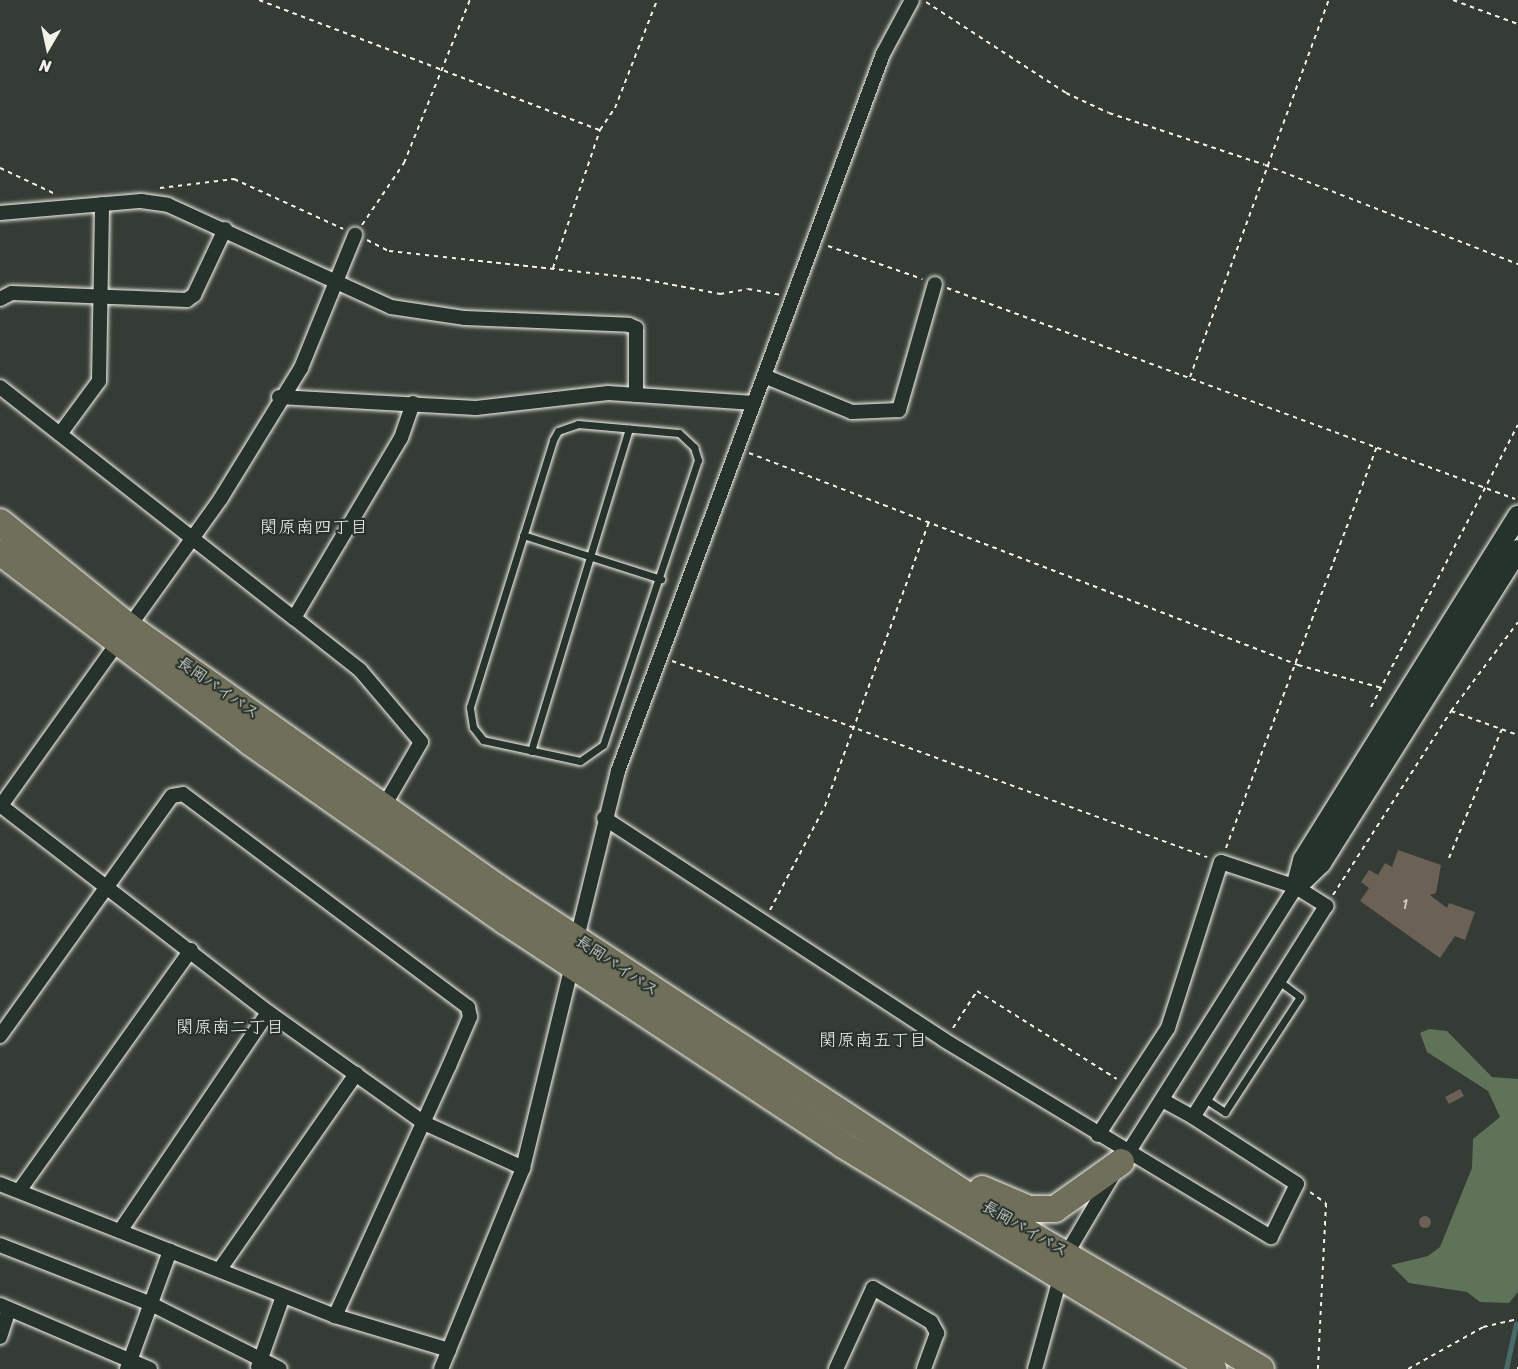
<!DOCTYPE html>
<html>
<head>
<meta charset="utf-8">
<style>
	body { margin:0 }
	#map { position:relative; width:1518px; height:1369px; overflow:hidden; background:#343c35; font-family:Sriracha,"Klee One",sans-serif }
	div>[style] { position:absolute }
	.green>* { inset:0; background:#5e7357 }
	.stream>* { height:4.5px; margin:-2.25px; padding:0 2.25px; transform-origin:2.25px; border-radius:2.25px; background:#476b6b }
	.building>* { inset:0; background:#6b6154 }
	.round { border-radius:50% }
	.path>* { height:2px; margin-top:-1px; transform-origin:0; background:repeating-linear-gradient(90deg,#f4f1e8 0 4.5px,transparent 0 9px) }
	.roads { filter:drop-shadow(0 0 2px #f4f1e8) drop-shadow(0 0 2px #f4f1e8) }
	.lane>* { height:7px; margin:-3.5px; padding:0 3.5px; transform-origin:3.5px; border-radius:3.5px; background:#26332d }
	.street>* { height:14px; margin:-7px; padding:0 7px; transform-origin:7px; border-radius:7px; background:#26332d }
	.secondary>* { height:20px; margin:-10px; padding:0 10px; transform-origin:10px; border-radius:10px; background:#26332d }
	.highway>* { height:26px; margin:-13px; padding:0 13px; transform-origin:13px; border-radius:13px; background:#706f59 }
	span { translate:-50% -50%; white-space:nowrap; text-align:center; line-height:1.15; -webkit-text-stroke:4.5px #26332d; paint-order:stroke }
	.number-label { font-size:14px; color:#d2cdc3 }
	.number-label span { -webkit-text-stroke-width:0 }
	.street-label { font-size:16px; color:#f4f1e8 }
	.neighbourhood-label { font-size:18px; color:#f4f1e8 }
	.north { position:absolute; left:18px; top:18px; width:60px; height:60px; -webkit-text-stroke:4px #26332d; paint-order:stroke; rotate:189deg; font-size:16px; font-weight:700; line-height:24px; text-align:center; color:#f4f1e8 }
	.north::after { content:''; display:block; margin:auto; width:21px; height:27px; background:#f4f1e8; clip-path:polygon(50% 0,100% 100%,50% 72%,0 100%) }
</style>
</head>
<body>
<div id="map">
	<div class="green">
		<i style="clip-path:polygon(1429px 1029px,1447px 1031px,1492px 1077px,1518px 1079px,1518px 1292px,1509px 1303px,1480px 1302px,1467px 1292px,1409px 1283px,1391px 1265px,1428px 1256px,1440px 1247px,1472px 1168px,1473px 1139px,1500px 1117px,1488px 1091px,1427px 1052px,1420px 1033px)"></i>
	</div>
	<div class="stream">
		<i style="left:1506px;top:1369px;width:46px;rotate:-77.5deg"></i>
	</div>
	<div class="building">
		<i style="clip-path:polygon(1398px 850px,1441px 865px,1436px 893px,1430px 895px,1447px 908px,1449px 903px,1475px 912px,1465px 940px,1455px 936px,1440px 958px,1360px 901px,1369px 888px,1361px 882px,1369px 870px,1378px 875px,1385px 863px,1392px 867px)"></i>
		<i style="clip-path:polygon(1460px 1089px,1464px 1096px,1449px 1104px,1445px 1097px)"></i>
		<i class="round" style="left:1419px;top:1216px;width:12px;height:12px"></i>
	</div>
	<div class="path">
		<i style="left:259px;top:0;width:365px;rotate:20.9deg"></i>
		<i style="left:600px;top:130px;width:27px;rotate:-56deg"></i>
		<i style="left:615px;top:108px;width:116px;rotate:-68.7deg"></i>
		<i style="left:1453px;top:0;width:69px;rotate:20.3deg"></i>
		<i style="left:926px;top:2px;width:167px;rotate:33deg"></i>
		<i style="left:1066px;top:93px;width:47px;rotate:24.9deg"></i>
		<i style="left:1109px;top:113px;width:164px;rotate:18.4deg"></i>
		<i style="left:1265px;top:165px;width:272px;rotate:21.4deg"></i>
		<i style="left:0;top:168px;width:59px;rotate:25.3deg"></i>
		<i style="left:160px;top:188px;width:75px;rotate:-6.9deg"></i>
		<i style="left:234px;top:179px;width:120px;rotate:24.6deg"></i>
		<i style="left:362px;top:225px;width:75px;rotate:-55.9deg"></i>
		<i style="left:404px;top:163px;width:176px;rotate:-68deg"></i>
		<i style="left:367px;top:240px;width:25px;rotate:27deg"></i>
		<i style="left:389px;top:251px;width:249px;rotate:6.2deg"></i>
		<i style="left:637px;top:278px;width:85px;rotate:10.9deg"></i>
		<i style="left:720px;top:294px;width:28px;rotate:-10deg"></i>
		<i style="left:748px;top:289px;width:34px;rotate:10deg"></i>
		<i style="left:828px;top:246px;width:100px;rotate:19.3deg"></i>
		<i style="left:553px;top:268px;width:146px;rotate:-71.2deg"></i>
		<i style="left:947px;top:288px;width:606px;rotate:20.38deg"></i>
		<i style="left:1190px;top:377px;width:402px;rotate:-69.8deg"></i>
		<i style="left:749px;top:453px;width:589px;rotate:21.11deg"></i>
		<i style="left:1298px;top:665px;width:87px;rotate:15.3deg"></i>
		<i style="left:672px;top:661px;width:570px;rotate:20.12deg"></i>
		<i style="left:1371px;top:707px;width:318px;rotate:-62.5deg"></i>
		<i style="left:1451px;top:711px;width:71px;rotate:19.7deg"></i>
		<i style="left:1226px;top:848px;width:429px;rotate:-69.4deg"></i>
		<i style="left:1449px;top:858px;width:139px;rotate:-67.7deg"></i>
		<i style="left:1333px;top:895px;width:219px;rotate:-57.3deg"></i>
		<i style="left:1451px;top:711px;width:111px;rotate:-53deg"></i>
		<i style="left:770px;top:910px;width:118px;rotate:-62.1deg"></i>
		<i style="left:825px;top:806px;width:302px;rotate:-69.9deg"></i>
		<i style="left:953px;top:1028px;width:44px;rotate:-57deg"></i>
		<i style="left:977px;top:991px;width:165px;rotate:32.2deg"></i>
		<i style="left:1310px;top:1192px;width:19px;rotate:35deg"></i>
		<i style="left:1326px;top:1203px;width:166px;rotate:92.8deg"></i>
		<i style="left:1408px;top:1369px;width:86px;rotate:-29.2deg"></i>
		<i style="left:1483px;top:1327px;width:36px;rotate:-13deg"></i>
		<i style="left:1518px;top:1369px;width:2px;rotate:-90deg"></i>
	</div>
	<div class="roads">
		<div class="lane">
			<i style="left:578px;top:424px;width:101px;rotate:5.1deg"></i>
			<i style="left:679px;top:433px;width:21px;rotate:43deg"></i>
			<i style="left:694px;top:447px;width:14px;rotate:73deg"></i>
			<i style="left:698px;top:460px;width:300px;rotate:108.4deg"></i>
			<i style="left:603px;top:745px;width:28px;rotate:145deg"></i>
			<i style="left:580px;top:761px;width:99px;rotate:-167.8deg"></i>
			<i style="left:483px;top:740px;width:16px;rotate:-128deg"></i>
			<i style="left:473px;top:727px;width:20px;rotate:-99deg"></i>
			<i style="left:470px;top:707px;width:280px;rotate:-72.7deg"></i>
			<i style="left:553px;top:440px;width:10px;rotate:-61deg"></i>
			<i style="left:558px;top:431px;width:21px;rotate:-19deg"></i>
			<i style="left:523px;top:535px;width:145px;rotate:17.7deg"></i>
			<i style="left:531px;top:751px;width:337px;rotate:-73.1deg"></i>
			<i style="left:1205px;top:1099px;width:24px;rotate:33deg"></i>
			<i style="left:1225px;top:1112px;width:137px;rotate:-56.9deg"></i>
			<i style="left:1300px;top:997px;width:26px;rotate:-143deg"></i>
		</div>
		<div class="street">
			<i style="left:0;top:213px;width:142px;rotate:-4.9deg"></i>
			<i style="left:141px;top:201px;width:27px;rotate:8deg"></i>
			<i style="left:168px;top:205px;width:245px;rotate:24.6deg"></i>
			<i style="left:391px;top:307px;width:75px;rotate:8.5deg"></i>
			<i style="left:465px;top:318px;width:164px;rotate:2.4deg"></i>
			<i style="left:629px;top:325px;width:8px;rotate:23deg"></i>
			<i style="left:636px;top:328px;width:67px;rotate:90deg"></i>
			<i style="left:0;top:299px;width:13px;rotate:-27deg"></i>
			<i style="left:12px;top:293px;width:175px;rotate:2.3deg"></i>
			<i style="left:187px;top:300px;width:9px;rotate:-36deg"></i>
			<i style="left:194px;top:295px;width:73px;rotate:-64.8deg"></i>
			<i style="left:764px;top:376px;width:95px;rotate:22.2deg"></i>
			<i style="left:852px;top:412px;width:47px;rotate:-2.4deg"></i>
			<i style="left:899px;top:410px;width:131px;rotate:-74.1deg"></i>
			<i style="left:0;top:387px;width:374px;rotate:38.2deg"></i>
			<i style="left:294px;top:618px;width:209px;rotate:-59.3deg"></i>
			<i style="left:401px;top:438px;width:37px;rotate:-71deg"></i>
			<i style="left:279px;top:397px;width:197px;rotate:3.2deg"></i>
			<i style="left:476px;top:408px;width:133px;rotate:-6.5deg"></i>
			<i style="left:608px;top:393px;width:146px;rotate:3.9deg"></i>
			<i style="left:60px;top:434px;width:66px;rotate:-53.7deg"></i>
			<i style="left:99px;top:381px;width:177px;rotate:-89deg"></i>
			<i style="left:294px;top:618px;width:84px;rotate:38.2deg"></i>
			<i style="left:360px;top:670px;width:94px;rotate:49.7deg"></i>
			<i style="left:421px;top:742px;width:74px;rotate:120deg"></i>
			<i style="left:0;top:805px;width:339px;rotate:37.7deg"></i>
			<i style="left:268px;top:1012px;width:191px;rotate:35.4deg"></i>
			<i style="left:424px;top:1123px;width:109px;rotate:24.4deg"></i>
			<i style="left:0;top:807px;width:380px;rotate:-54.4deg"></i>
			<i style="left:221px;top:498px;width:153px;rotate:-58.4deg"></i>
			<i style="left:301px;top:368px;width:144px;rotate:-67.9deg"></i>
			<i style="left:604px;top:818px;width:406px;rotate:33.1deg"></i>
			<i style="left:944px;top:1040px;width:382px;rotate:31.1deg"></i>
			<i style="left:1271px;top:1237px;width:59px;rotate:-63.9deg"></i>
			<i style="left:1297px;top:1184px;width:124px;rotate:-147.2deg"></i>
			<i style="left:576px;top:942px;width:176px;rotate:-76.2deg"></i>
			<i style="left:618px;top:771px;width:764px;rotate:-69.72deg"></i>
			<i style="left:883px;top:54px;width:61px;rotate:-61.8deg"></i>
			<i style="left:0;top:1036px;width:295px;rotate:-54.4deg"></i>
			<i style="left:172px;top:796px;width:11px;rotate:-10deg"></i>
			<i style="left:183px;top:794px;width:356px;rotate:36.8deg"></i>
			<i style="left:468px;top:1007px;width:10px;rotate:79deg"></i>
			<i style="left:470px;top:1017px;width:53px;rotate:113.2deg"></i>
			<i style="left:449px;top:1066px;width:275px;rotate:114.5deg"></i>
			<i style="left:1098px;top:1135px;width:128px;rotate:-56.8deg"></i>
			<i style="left:1168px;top:1028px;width:174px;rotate:-72.3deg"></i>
			<i style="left:1221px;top:862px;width:79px;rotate:18.4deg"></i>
			<i style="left:1296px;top:887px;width:36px;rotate:32deg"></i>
			<i style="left:1326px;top:906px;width:249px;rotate:122.2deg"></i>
			<i style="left:1193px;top:1117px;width:35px;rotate:-151deg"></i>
			<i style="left:1124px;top:1159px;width:322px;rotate:-57.7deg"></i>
			<i style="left:0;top:1184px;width:360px;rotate:21.5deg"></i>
			<i style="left:335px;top:1316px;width:119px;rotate:16.6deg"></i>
			<i style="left:19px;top:1191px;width:296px;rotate:-54.5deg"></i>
			<i style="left:120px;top:1231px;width:264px;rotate:-55.9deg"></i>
			<i style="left:0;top:1245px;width:162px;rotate:21.3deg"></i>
			<i style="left:151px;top:1304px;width:144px;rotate:26.7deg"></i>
			<i style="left:220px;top:1269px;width:238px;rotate:-55.1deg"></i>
			<i style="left:0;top:1305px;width:163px;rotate:23.1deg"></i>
			<i style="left:0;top:1337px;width:29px;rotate:-72deg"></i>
			<i style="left:258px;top:1367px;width:75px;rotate:-70.6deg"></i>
			<i style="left:127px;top:1369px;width:126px;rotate:-70deg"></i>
			<i style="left:441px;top:1369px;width:217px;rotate:-67.8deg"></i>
			<i style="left:523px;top:1168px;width:213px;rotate:-76.4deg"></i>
			<i style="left:836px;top:1369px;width:89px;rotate:-65.4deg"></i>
			<i style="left:873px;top:1288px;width:67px;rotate:30.4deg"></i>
			<i style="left:931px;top:1322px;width:13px;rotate:61deg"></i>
			<i style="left:937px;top:1333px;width:38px;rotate:110deg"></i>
			<i style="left:1035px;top:1369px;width:120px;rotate:-74.6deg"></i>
			<i style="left:1067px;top:1253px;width:91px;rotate:-59.5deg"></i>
		</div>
		<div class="secondary">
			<i style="left:1296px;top:887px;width:28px;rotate:-75deg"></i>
			<i style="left:1303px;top:860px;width:406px;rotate:-58deg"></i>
			<i style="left:1296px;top:887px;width:35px;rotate:-44deg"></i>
			<i style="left:1321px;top:863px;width:370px;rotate:-57.8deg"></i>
		</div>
		<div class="highway">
			<i style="left:0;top:522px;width:165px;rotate:39.1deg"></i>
			<i style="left:128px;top:626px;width:452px;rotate:35.3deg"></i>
			<i style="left:497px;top:887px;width:594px;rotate:33.26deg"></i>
			<i style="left:994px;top:1213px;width:309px;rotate:30.3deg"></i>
			<i style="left:0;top:552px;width:314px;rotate:37.2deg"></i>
			<i style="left:250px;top:742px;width:312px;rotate:35.1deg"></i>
			<i style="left:505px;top:921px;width:405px;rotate:33.5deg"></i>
			<i style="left:843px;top:1145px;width:433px;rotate:31.2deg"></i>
			<i style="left:982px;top:1189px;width:51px;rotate:23.1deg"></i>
			<i style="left:1029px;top:1209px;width:26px"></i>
			<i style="left:1055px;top:1209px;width:81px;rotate:-35.5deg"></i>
		</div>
	</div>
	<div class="number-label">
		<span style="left:1405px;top:905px">1</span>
	</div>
	<div class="street-label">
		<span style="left:218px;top:688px;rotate:35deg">長岡バイパス</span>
		<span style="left:617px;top:966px;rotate:34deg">長岡バイパス</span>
		<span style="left:1025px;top:1229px;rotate:30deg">長岡バイパス</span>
	</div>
	<div class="neighbourhood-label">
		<span style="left:314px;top:527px">関原南四丁目</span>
		<span style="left:230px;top:1027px">関原南二丁目</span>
		<span style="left:873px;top:1040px">関原南五丁目</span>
	</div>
	<div class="north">N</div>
</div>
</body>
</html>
